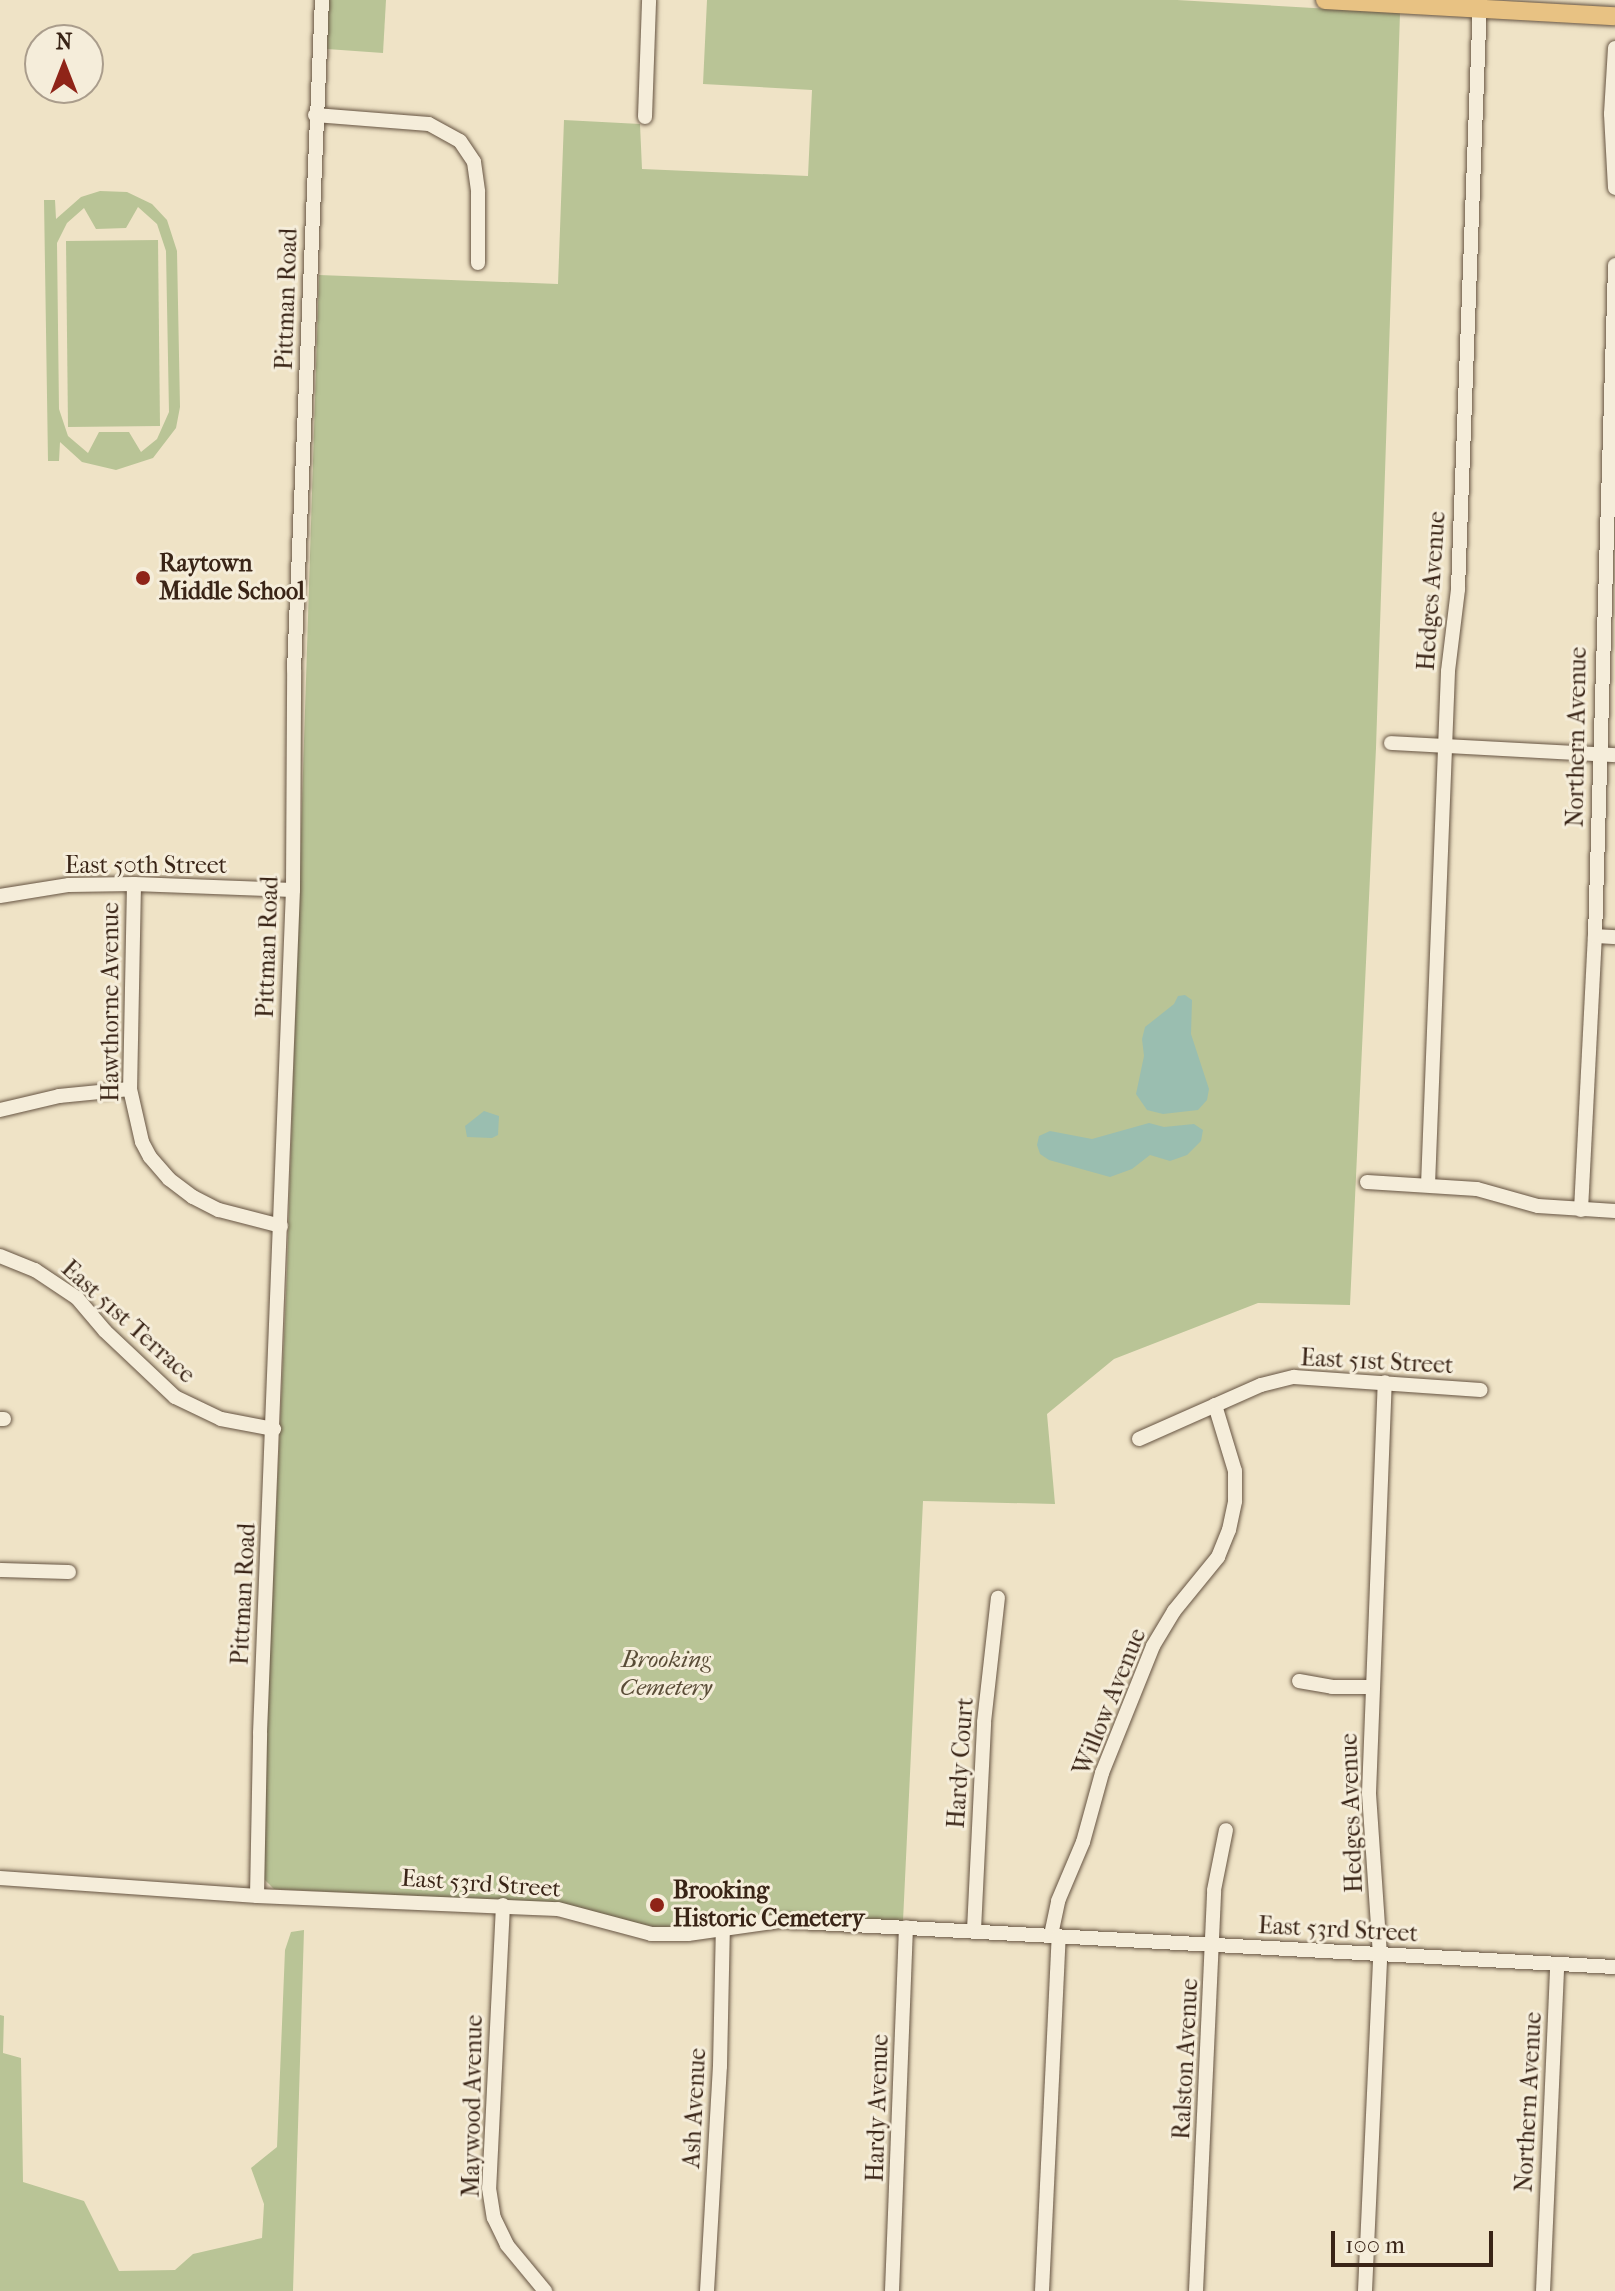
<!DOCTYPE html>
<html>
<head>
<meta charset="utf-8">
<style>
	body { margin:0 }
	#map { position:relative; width:1615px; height:2291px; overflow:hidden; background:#efe3c6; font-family:"IM FELL French Canon",serif }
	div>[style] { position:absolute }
	.green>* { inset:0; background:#b9c496 }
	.water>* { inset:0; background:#9abeb0 }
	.roads { filter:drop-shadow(0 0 2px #665442) drop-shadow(0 0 2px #665442) }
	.minor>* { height:14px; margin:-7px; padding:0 7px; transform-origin:7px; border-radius:7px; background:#f5edda }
	.major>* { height:18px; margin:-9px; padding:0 9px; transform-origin:9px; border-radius:9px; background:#e8c283 }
	.dots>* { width:22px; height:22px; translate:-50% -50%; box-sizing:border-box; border:4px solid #f5edda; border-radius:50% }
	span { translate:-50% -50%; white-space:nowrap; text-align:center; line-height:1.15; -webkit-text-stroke:6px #f5edda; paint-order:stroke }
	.street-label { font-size:24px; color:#392416 }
	.poi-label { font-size:24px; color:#392416; font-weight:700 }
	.left { translate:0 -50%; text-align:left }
	.park-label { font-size:24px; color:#594c36; font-style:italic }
	.north { position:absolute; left:24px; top:24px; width:80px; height:80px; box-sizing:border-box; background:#f5edda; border:2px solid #aa9d8c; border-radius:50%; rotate:0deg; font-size:22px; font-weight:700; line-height:32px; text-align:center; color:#392416 }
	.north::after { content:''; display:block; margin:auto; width:28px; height:36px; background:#8f2418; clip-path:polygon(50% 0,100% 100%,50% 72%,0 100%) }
	.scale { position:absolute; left:1331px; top:2231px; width:162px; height:36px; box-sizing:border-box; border:4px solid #392416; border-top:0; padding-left:10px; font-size:24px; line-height:28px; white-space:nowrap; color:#392416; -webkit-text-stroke:6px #f5edda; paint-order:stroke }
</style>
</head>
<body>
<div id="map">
	<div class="green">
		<i style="clip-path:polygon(329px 0,386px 0,383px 53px,327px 49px)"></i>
		<i style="clip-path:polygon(707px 0,1177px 0,1400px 13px,1376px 748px,1350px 1305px,1258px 1303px,1114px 1359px,1047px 1414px,1055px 1504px,923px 1501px,903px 1921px,762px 1915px,658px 1928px,553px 1903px,274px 1889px,263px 1878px,267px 1715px,287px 1270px,319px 275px,558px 284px,564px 120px,640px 124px,642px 169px,808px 176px,812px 90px,703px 84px)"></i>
		<i style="clip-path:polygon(evenodd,100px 191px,127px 192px,152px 204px,167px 220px,177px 251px,180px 407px,176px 428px,153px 458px,116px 470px,82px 462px,60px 442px,59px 461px,48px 461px,44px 200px,55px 200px,56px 219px,81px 197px,100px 191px,138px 207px,157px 224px,166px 251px,169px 412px,157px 439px,141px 452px,129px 432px,99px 432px,88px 453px,68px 436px,59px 409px,57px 243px,67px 223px,84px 208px,96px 229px,126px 228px,138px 207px)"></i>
		<i style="clip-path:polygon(158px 240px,160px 426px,68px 427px,66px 241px)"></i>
		<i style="clip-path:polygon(304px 1930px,293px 2291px,0 2291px,0 2015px,4px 2016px,3px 2053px,21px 2058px,23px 2182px,84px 2201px,119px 2271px,175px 2270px,193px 2254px,262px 2238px,264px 2204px,251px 2168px,277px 2147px,285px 1950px,291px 1932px)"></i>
	</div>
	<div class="water">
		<i style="clip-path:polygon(1185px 995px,1192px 1000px,1191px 1034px,1209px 1089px,1207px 1100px,1198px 1110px,1163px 1114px,1147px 1110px,1136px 1094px,1144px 1056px,1142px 1039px,1145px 1027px,1174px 1004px,1178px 996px)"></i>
		<i style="clip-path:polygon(484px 1111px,499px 1116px,498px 1135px,492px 1138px,467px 1137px,465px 1126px)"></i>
		<i style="clip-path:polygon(1149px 1123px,1164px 1127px,1194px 1124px,1203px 1130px,1201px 1141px,1187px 1155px,1170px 1161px,1150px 1155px,1132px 1169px,1110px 1177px,1049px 1160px,1040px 1154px,1037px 1145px,1039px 1136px,1050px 1131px,1092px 1139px)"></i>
	</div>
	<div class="roads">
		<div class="minor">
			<i style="left:1615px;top:48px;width:66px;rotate:93.5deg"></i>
			<i style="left:1611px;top:114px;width:74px;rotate:86.9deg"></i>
			<i style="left:315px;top:115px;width:114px;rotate:4.5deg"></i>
			<i style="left:429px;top:124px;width:35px;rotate:29deg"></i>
			<i style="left:460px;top:141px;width:25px;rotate:56deg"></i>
			<i style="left:474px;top:162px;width:30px;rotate:82deg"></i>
			<i style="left:478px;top:192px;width:71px;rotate:90deg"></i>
			<i style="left:645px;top:117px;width:117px;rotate:-88deg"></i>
			<i style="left:1391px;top:743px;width:224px;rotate:3.1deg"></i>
			<i style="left:134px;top:884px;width:205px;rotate:91.1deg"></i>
			<i style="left:130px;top:1089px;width:54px;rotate:77.2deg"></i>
			<i style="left:142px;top:1142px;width:17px;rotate:62deg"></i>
			<i style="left:150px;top:1157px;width:29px;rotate:49deg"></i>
			<i style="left:169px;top:1179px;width:30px;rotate:37deg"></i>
			<i style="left:193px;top:1197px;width:29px;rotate:27deg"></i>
			<i style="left:219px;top:1210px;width:64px;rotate:14.5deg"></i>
			<i style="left:0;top:896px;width:70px;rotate:-9.1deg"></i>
			<i style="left:69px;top:885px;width:65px;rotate:-0.9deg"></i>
			<i style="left:134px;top:884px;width:159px;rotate:2.2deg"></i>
			<i style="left:1595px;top:936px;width:20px;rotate:3deg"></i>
			<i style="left:0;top:1110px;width:61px;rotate:-13.3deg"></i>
			<i style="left:59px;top:1096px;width:71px;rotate:-5.6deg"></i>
			<i style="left:1367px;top:1182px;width:110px;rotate:3.6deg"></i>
			<i style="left:1477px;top:1189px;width:63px;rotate:15.6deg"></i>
			<i style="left:1538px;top:1206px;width:77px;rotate:3.7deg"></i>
			<i style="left:1428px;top:1185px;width:514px;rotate:-87.77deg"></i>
			<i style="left:1448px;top:671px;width:83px;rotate:-83deg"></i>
			<i style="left:1458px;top:589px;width:589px;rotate:-87.86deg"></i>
			<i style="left:1581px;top:1210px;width:274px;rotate:-87.1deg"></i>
			<i style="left:1595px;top:936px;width:671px;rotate:-88.29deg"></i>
			<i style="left:0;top:1256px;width:38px;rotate:22deg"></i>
			<i style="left:35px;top:1270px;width:50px;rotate:33.7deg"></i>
			<i style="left:77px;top:1298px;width:43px;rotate:49.7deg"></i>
			<i style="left:105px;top:1331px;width:96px;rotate:43.3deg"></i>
			<i style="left:175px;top:1397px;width:51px;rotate:25.6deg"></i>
			<i style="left:221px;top:1419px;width:54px;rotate:10.7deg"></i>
			<i style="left:0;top:1419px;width:4px"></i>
			<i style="left:1139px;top:1439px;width:133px;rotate:-23.9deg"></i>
			<i style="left:1261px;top:1385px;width:34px;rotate:-14deg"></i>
			<i style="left:1294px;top:1377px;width:187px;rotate:4deg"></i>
			<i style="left:0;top:1570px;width:69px;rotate:1.7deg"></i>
			<i style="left:1299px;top:1681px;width:34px;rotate:10deg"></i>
			<i style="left:1332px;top:1687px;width:41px"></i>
			<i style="left:0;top:1878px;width:258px;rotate:4deg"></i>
			<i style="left:257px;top:1896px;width:301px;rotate:2.5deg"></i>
			<i style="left:558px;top:1909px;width:96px;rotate:15deg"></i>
			<i style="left:651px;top:1934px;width:37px"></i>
			<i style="left:688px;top:1934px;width:94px;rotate:-8deg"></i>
			<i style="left:781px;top:1921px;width:835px;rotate:3.16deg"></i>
			<i style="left:257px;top:1896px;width:163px;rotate:-88.9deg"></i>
			<i style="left:260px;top:1733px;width:844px;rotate:-87.76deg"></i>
			<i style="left:293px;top:890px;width:220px;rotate:-89.7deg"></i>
			<i style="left:294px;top:670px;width:671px;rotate:-87.61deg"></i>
			<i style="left:503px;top:1905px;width:283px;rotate:92.8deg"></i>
			<i style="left:489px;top:2188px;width:30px;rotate:81deg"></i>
			<i style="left:494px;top:2218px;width:30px;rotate:64deg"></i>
			<i style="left:507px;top:2245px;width:60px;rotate:50.4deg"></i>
			<i style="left:974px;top:1930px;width:208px;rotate:-87.2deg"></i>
			<i style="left:984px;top:1722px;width:125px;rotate:-83.6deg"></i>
			<i style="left:1051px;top:1935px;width:35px;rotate:-78deg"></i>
			<i style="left:1058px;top:1901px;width:64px;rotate:-67deg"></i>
			<i style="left:1083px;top:1842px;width:72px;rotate:-74.6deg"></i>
			<i style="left:1102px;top:1773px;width:137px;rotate:-68.1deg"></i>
			<i style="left:1153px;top:1646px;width:41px;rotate:-59deg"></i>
			<i style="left:1174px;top:1611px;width:70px;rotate:-50.8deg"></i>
			<i style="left:1218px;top:1557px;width:29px;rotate:-68deg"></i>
			<i style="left:1229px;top:1530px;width:30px;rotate:-78deg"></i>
			<i style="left:1235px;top:1501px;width:30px;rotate:-90deg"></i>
			<i style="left:1235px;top:1471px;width:69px;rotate:-106.9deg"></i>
			<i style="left:707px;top:2291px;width:225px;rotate:-86.7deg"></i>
			<i style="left:720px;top:2066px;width:139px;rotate:-88.8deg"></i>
			<i style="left:892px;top:2291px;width:364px;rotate:-87.8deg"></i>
			<i style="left:1042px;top:2291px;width:355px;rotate:-87.3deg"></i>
			<i style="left:1196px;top:2291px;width:401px;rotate:-87.4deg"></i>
			<i style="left:1214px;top:1890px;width:61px;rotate:-78.7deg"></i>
			<i style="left:1365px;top:2291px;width:336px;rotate:-87.4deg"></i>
			<i style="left:1380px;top:1955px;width:162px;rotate:-93.9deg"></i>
			<i style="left:1369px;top:1793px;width:411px;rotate:-87.8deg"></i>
			<i style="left:1543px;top:2291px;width:327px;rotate:-87.5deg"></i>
		</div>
		<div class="major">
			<i style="left:1325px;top:0;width:290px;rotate:3.2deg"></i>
		</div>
	</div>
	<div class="dots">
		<i style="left:143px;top:578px;background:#8f2418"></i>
		<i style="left:657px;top:1905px;background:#8f2418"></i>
	</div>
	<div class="street-label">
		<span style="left:287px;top:299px;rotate:-88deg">Pittman Road</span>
		<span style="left:1432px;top:591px;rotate:-86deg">Hedges Avenue</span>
		<span style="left:1577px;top:737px;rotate:-89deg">Northern Avenue</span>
		<span style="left:146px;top:866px">East 50th Street</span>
		<span style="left:268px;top:947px;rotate:-88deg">Pittman Road</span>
		<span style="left:111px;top:1002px;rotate:-90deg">Hawthorne Avenue</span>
		<span style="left:128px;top:1322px;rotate:42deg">East 51st Terrace</span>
		<span style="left:1377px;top:1362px;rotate:3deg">East 51st Street</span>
		<span style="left:244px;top:1594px;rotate:-87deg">Pittman Road</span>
		<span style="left:1110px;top:1702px;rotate:-68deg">Willow Avenue</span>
		<span style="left:961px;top:1763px;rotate:-86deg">Hardy Court</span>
		<span style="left:1352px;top:1813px;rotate:-92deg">Hedges Avenue</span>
		<span style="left:481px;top:1884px;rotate:4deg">East 53rd Street</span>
		<span style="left:1338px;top:1930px;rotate:3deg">East 53rd Street</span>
		<span style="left:1186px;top:2059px;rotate:-87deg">Ralston Avenue</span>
		<span style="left:1529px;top:2102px;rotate:-87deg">Northern Avenue</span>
		<span style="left:473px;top:2106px;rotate:-89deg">Maywood Avenue</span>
		<span style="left:695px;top:2108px;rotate:-87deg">Ash Avenue</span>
		<span style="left:878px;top:2108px;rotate:-88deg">Hardy Avenue</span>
	</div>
	<div class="poi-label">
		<span class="left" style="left:159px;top:578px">Raytown<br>Middle School</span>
		<span class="left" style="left:673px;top:1905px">Brooking<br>Historic Cemetery</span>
	</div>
	<div class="park-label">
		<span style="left:666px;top:1674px">Brooking<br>Cemetery</span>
	</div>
	<div class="north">N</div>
	<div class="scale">100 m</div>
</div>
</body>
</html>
